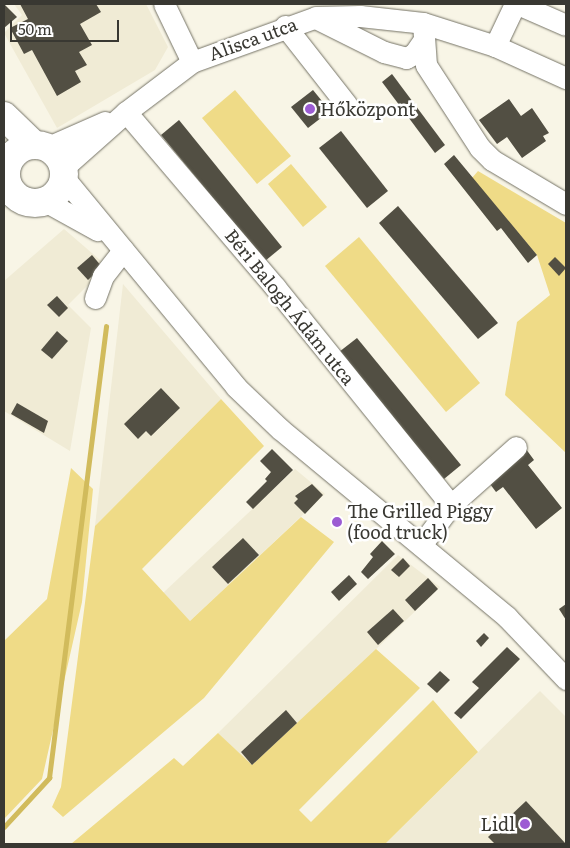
<!DOCTYPE html>
<html>
<head>
<meta charset="utf-8">
<style>
	body { margin:0 }
	#map { position:relative; width:570px; height:848px; overflow:hidden; background:#f8f5e6; font-family:Literata,serif }
	div>[style] { position:absolute }
	.built>* { inset:0; background:#f0ebd5 }
	.green>* { inset:0; background:#efdb87 }
	.stream>* { height:4.5px; margin:-2.25px; padding:0 2.25px; transform-origin:2.25px; border-radius:2.25px; background:#d1bb5c }
	.building>* { inset:0; background:#524f43 }
	.roads { filter:drop-shadow(0 0 1px #757366) drop-shadow(0 0 1px #757366) }
	.minor>* { height:21px; margin:-10.5px; padding:0 10.5px; transform-origin:10.5px; border-radius:10.5px; background:#fff }
	.major>* { height:28px; margin:-14px; padding:0 14px; transform-origin:14px; border-radius:14px; background:#fff }
	.major>.ring { margin:-14px; padding:0; box-sizing:content-box; background:none; border:28px solid #fff; border-radius:50% }
	.dots>* { width:14px; height:14px; translate:-50% -50%; box-sizing:border-box; border:2px solid #fff; border-radius:50% }
	span { translate:-50% -50%; white-space:nowrap; text-align:center; line-height:1.15; -webkit-text-stroke:5px #fff; paint-order:stroke }
	.street-label { font-size:18px; color:#393832 }
	.poi-label { font-size:18px; color:#393832 }
	.left { translate:0 -50%; text-align:left }
	.right { translate:-100% -50%; text-align:right }
	.frame { position:absolute; inset:0; border:5px solid #393832; pointer-events:none }
	.scale { position:absolute; left:10px; top:20px; width:109px; height:22px; box-sizing:border-box; border:2px solid #393832; border-top:0; padding-left:6px; font-size:15px; line-height:18px; white-space:nowrap; color:#393832; -webkit-text-stroke:4px #fff; paint-order:stroke }
</style>
</head>
<body>
<div id="map">
	<div class="built">
		<i style="clip-path:polygon(14px 4px,146px 4px,168px 47px,155px 70px,57px 128px,4px 33px,22px 15px)"></i>
		<i style="clip-path:polygon(64px 229px,107px 266px,68px 305px,91px 328px,70px 451px,4px 411px,4px 281px)"></i>
		<i style="clip-path:polygon(123px 284px,221px 399px,95px 526px)"></i>
		<i style="clip-path:polygon(295px 469px,325px 494px,190px 621px,163px 593px)"></i>
		<i style="clip-path:polygon(398px 555px,440px 587px,254px 768px,218px 733px)"></i>
		<i style="clip-path:polygon(540px 691px,566px 717px,566px 844px,385px 844px)"></i>
	</div>
	<div class="green">
		<i style="clip-path:polygon(235px 90px,291px 156px,257px 184px,202px 118px)"></i>
		<i style="clip-path:polygon(291px 164px,327px 207px,303px 227px,268px 184px)"></i>
		<i style="clip-path:polygon(478px 171px,566px 223px,566px 453px,505px 395px,517px 322px,550px 295px,537px 255px,472px 178px)"></i>
		<i style="clip-path:polygon(359px 237px,480px 383px,446px 412px,325px 266px)"></i>
		<i style="clip-path:polygon(221px 399px,264px 446px,142px 569px,190px 621px,301px 517px,334px 542px,204px 698px,63px 817px,52px 807px,61px 787px,95px 526px)"></i>
		<i style="clip-path:polygon(71px 468px,93px 489px,82px 602px,42px 779px,4px 819px,4px 641px,47px 599px)"></i>
		<i style="clip-path:polygon(376px 649px,420px 688px,299px 810px,311px 822px,433px 700px,478px 752px,385px 844px,71px 844px,174px 758px,183px 766px,218px 733px,252px 765px)"></i>
	</div>
	<div class="stream">
		<i style="left:4px;top:827px;width:67px;rotate:-47.4deg"></i>
		<i style="left:49px;top:778px;width:455px;rotate:-82.8deg"></i>
	</div>
	<div class="building">
		<i style="clip-path:polygon(4px 4px,17px 17px,4px 28px)"></i>
		<i style="clip-path:polygon(20px 4px,96px 4px,101px 12px,80px 24px,92px 45px,79px 52px,87px 65px,75px 71px,81px 82px,57px 96px,32px 50px,24px 54px,10px 28px,28px 19px)"></i>
		<i style="clip-path:polygon(392px 74px,445px 145px,435px 153px,382px 82px)"></i>
		<i style="clip-path:polygon(313px 90px,330px 111px,308px 128px,291px 107px)"></i>
		<i style="clip-path:polygon(509px 99px,521px 116px,532px 108px,549px 133px,543px 136px,546px 141px,522px 158px,507px 137px,497px 144px,479px 120px)"></i>
		<i style="clip-path:polygon(179px 120px,282px 247px,265px 261px,161px 135px)"></i>
		<i style="clip-path:polygon(341px 131px,388px 191px,367px 208px,319px 148px)"></i>
		<i style="clip-path:polygon(454px 155px,537px 255px,528px 263px,501px 228px,497px 231px,444px 164px)"></i>
		<i style="clip-path:polygon(398px 206px,498px 323px,478px 339px,379px 223px)"></i>
		<i style="clip-path:polygon(92px 255px,102px 267px,88px 280px,77px 268px)"></i>
		<i style="clip-path:polygon(555px 257px,566px 268px,559px 276px,548px 264px)"></i>
		<i style="clip-path:polygon(57px 296px,68px 308px,59px 317px,47px 305px)"></i>
		<i style="clip-path:polygon(57px 331px,68px 341px,52px 359px,41px 350px)"></i>
		<i style="clip-path:polygon(357px 338px,461px 465px,444px 479px,339px 352px)"></i>
		<i style="clip-path:polygon(161px 388px,180px 408px,151px 436px,146px 431px,138px 439px,124px 424px)"></i>
		<i style="clip-path:polygon(17px 403px,48px 421px,44px 433px,11px 414px)"></i>
		<i style="clip-path:polygon(523px 445px,534px 460px,528px 465px,562px 508px,536px 529px,503px 487px,496px 492px,484px 476px)"></i>
		<i style="clip-path:polygon(272px 449px,293px 470px,253px 509px,246px 502px,267px 481px,265px 479px,271px 472px,260px 461px)"></i>
		<i style="clip-path:polygon(312px 484px,323px 495px,305px 514px,294px 503px,298px 499px,295px 496px)"></i>
		<i style="clip-path:polygon(243px 538px,259px 555px,228px 584px,212px 567px)"></i>
		<i style="clip-path:polygon(382px 541px,395px 554px,368px 579px,361px 572px,373px 557px,370px 554px)"></i>
		<i style="clip-path:polygon(403px 558px,410px 566px,399px 577px,391px 570px)"></i>
		<i style="clip-path:polygon(349px 575px,357px 584px,339px 601px,331px 592px)"></i>
		<i style="clip-path:polygon(428px 578px,438px 589px,415px 611px,405px 600px)"></i>
		<i style="clip-path:polygon(566px 604px,566px 620px,559px 609px)"></i>
		<i style="clip-path:polygon(393px 609px,404px 621px,378px 645px,367px 632px)"></i>
		<i style="clip-path:polygon(484px 633px,489px 638px,481px 647px,476px 641px)"></i>
		<i style="clip-path:polygon(507px 647px,520px 659px,461px 719px,454px 713px,479px 688px,472px 682px)"></i>
		<i style="clip-path:polygon(440px 671px,450px 680px,437px 693px,427px 684px)"></i>
		<i style="clip-path:polygon(286px 710px,297px 723px,252px 765px,241px 752px)"></i>
		<i style="clip-path:polygon(526px 801px,566px 844px,495px 844px,488px 837px)"></i>
	</div>
	<div class="roads">
		<div class="minor">
			<i style="left:164px;top:4px;width:64px;rotate:64.2deg"></i>
			<i style="left:518px;top:4px;width:52px;rotate:23.6deg"></i>
			<i style="left:318px;top:19px;width:74px;rotate:26.6deg"></i>
			<i style="left:384px;top:52px;width:23px;rotate:15deg"></i>
			<i style="left:406px;top:58px;width:9px;rotate:-27deg"></i>
			<i style="left:414px;top:54px;width:16px;rotate:-55deg"></i>
			<i style="left:423px;top:23px;width:42px;rotate:85.9deg"></i>
			<i style="left:426px;top:65px;width:99px;rotate:57deg"></i>
			<i style="left:480px;top:148px;width:17px;rotate:45deg"></i>
			<i style="left:492px;top:160px;width:86px;rotate:30.7deg"></i>
			<i style="left:285px;top:26px;width:100px;rotate:51.9deg"></i>
			<i style="left:495px;top:46px;width:47px;rotate:-64.5deg"></i>
			<i style="left:126px;top:112px;width:230px;rotate:49.6deg"></i>
			<i style="left:275px;top:287px;width:280px;rotate:51.1deg"></i>
			<i style="left:48px;top:147px;width:62px;rotate:-23.7deg"></i>
			<i style="left:63px;top:168px;width:84px;rotate:-41.6deg"></i>
			<i style="left:126px;top:112px;width:83px;rotate:-37.1deg"></i>
			<i style="left:192px;top:62px;width:132px;rotate:-19.9deg"></i>
			<i style="left:316px;top:17px;width:44px;rotate:-1.3deg"></i>
			<i style="left:360px;top:16px;width:63px;rotate:6.3deg"></i>
			<i style="left:423px;top:23px;width:76px;rotate:17.7deg"></i>
			<i style="left:495px;top:46px;width:78px;rotate:24.3deg"></i>
			<i style="left:64px;top:178px;width:271px;rotate:50.5deg"></i>
			<i style="left:236px;top:387px;width:61px;rotate:43.7deg"></i>
			<i style="left:280px;top:429px;width:295px;rotate:39.6deg"></i>
			<i style="left:507px;top:617px;width:86px;rotate:46.4deg"></i>
			<i style="left:45px;top:201px;width:60px;rotate:29.1deg"></i>
			<i style="left:95px;top:298px;width:23px;rotate:-70deg"></i>
			<i style="left:103px;top:276px;width:33px;rotate:-52deg"></i>
			<i style="left:421px;top:545px;width:50px;rotate:-53.1deg"></i>
			<i style="left:451px;top:505px;width:87px;rotate:-41.7deg"></i>
		</div>
		<div class="major">
			<i style="left:4px;top:116px;width:40px;rotate:44deg"></i>
			<i class="ring" style="left:6px;top:145px;width:30px;height:30px"></i>
		</div>
	</div>
	<div class="dots">
		<i style="left:310px;top:109px;background:#9c5cd3"></i>
		<i style="left:337px;top:522px;background:#9c5cd3"></i>
		<i style="left:525px;top:824px;background:#9c5cd3"></i>
	</div>
	<div class="street-label">
		<span style="left:253px;top:39px;rotate:-20deg">Alisca utca</span>
		<span style="left:290px;top:307px;rotate:51deg">Béri Balogh Ádám utca</span>
	</div>
	<div class="poi-label">
		<span class="left" style="left:320px;top:109px">Hőközpont</span>
		<span class="left" style="left:347px;top:522px">The Grilled Piggy<br>(food truck)</span>
		<span class="right" style="left:515px;top:824px">Lidl</span>
	</div>
	<div class="frame"></div>
	<div class="scale">50 m</div>
</div>
</body>
</html>
